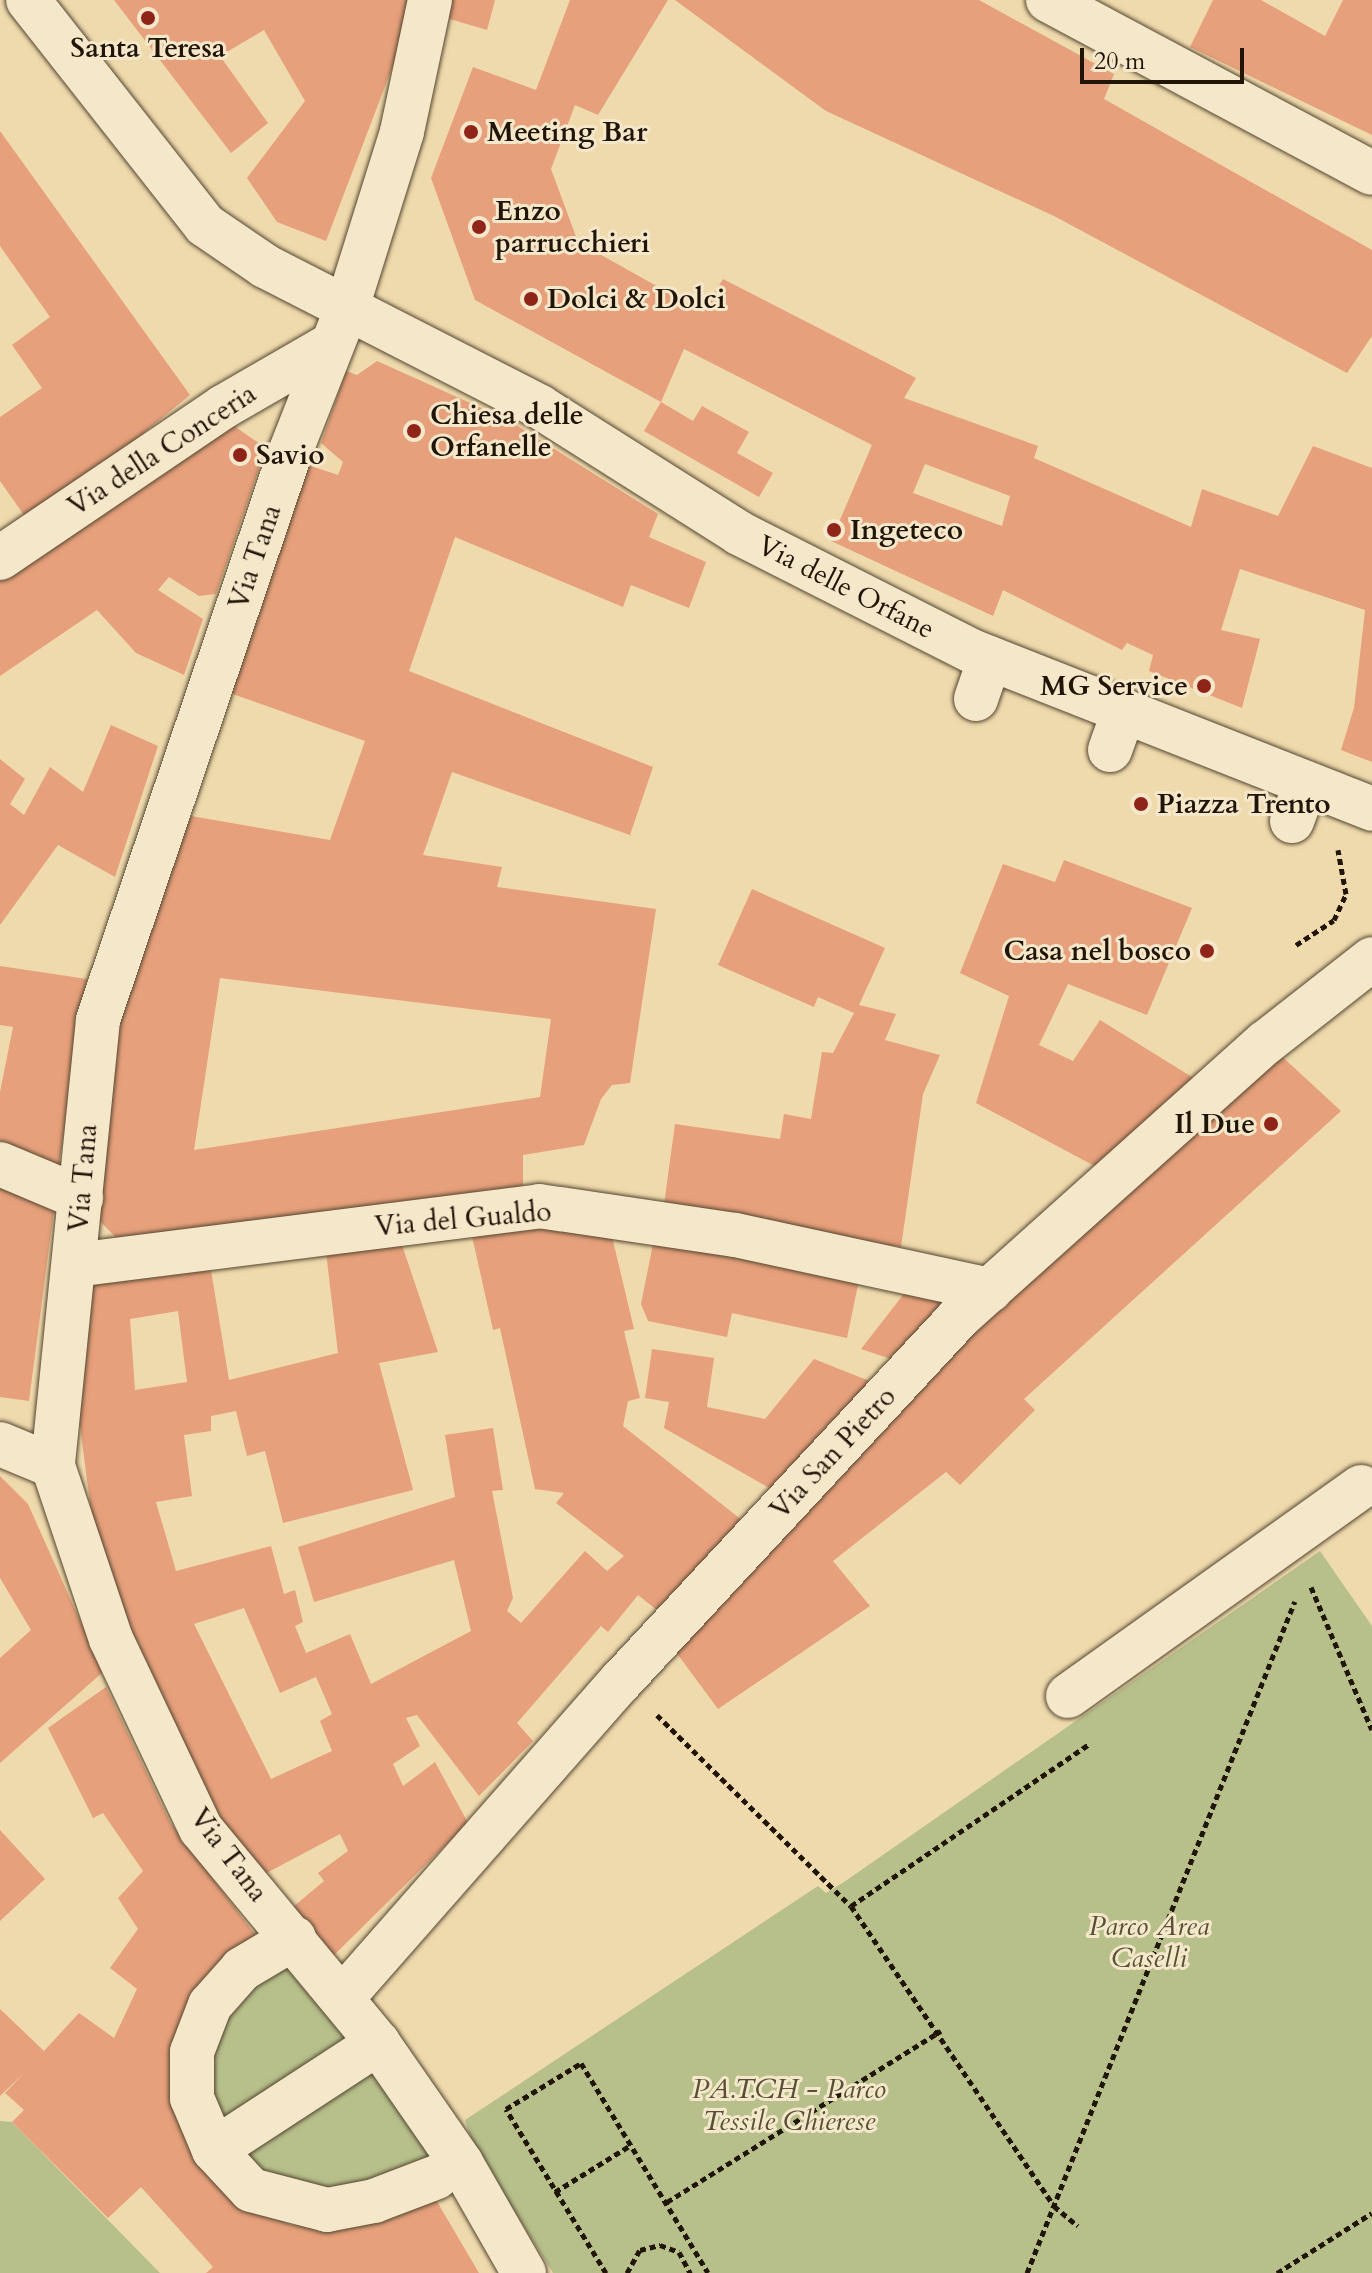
<!DOCTYPE html>
<html>
<head>
<meta charset="utf-8">
<style>
	body { margin:0 }
	#map { position:relative; width:1372px; height:2273px; overflow:hidden; background:#efdaad; font-family:Cardo,serif }
	div>[style] { position:absolute }
	.green>* { inset:0; background:#b7c08b }
	.building>* { inset:0; background:#e6a07b }
	.path>* { height:5px; margin-top:-2.5px; transform-origin:0; background:repeating-linear-gradient(90deg,#211508 0 6px,transparent 0 10px) }
	.roads { filter:drop-shadow(0 0 2px #544631) drop-shadow(0 0 2px #544631) }
	.minor>* { height:44px; margin:-22px; padding:0 22px; transform-origin:22px; border-radius:22px; background:#f5e7ca }
	.dots>* { width:22px; height:22px; translate:-50% -50%; box-sizing:border-box; border:4px solid #f5e7ca; border-radius:50% }
	span { translate:-50% -50%; white-space:nowrap; text-align:center; line-height:1.15; -webkit-text-stroke:6px #f5e7ca; paint-order:stroke }
	.poi-label { font-size:28px; color:#211508; font-weight:700 }
	.left { translate:0 -50%; text-align:left }
	.right { translate:-100% -50%; text-align:right }
	.street-label { font-size:28px; color:#211508 }
	.park-label { font-size:28px; color:#565136; font-style:italic }
	.scale { position:absolute; left:1080px; top:48px; width:164px; height:36px; box-sizing:border-box; border:4px solid #211508; border-top:0; padding-left:10px; font-size:24px; line-height:28px; white-space:nowrap; color:#211508; -webkit-text-stroke:6px #f5e7ca; paint-order:stroke }
</style>
</head>
<body>
<div id="map">
	<div class="green">
		<i style="clip-path:polygon(1320px 1551px,1372px 1626px,1372px 2273px,553px 2273px,473px 2145px,465px 2120px,818px 1886px,826px 1893px,844px 1882px)"></i>
		<i style="clip-path:polygon(294px 1938px,457px 2157px,327px 2210px,214px 2150px,210px 2005px)"></i>
		<i style="clip-path:polygon(0 2121px,12px 2122px,160px 2273px,0 2273px)"></i>
	</div>
	<div class="building">
		<i style="clip-path:polygon(114px 0,418px 0,326px 241px,277px 222px,247px 178px,305px 101px,264px 30px,220px 56px,268px 123px,231px 153px)"></i>
		<i style="clip-path:polygon(446px 0,495px 0,487px 30px,443px 17px)"></i>
		<i style="clip-path:polygon(evenodd,570px 0,668px 0,598px 115px,575px 105px,551px 169px,578px 242px,703px 312px,723px 279px,916px 378px,904px 398px,1038px 446px,1034px 458px,1191px 527px,1202px 489px,1278px 516px,1313px 446px,1372px 468px,1372px 762px,1341px 750px,1354px 708px,1365px 610px,1240px 569px,1221px 630px,1260px 639px,1242px 708px,1149px 671px,1153px 655px,1127px 643px,1122px 650px,1003px 590px,993px 616px,831px 541px,872px 445px,684px 349px,661px 402px,475px 300px,431px 178px,473px 67px,536px 90px,570px 0,925px 464px,1010px 496px,1002px 526px,913px 493px,925px 464px)"></i>
		<i style="clip-path:polygon(675px 0,979px 0,1114px 74px,1104px 99px,1372px 250px,1372px 336px,1347px 373px,1054px 216px,826px 111px)"></i>
		<i style="clip-path:polygon(1213px 0,1261px 0,1325px 36px,1343px 0,1372px 0,1372px 135px,1190px 47px)"></i>
		<i style="clip-path:polygon(0 131px,190px 395px,31px 525px,0 481px,0 417px,42px 388px,12px 345px,50px 317px,0 246px)"></i>
		<i style="clip-path:polygon(evenodd,377px 361px,508px 420px,658px 514px,649px 537px,706px 562px,689px 608px,631px 585px,623px 607px,455px 537px,409px 671px,653px 767px,630px 835px,452px 772px,423px 855px,502px 867px,497px 887px,656px 909px,630px 1083px,612px 1085px,601px 1099px,584px 1145px,523px 1155px,523px 1187px,126px 1248px,97px 1218px,120px 995px,191px 816px,330px 840px,365px 741px,227px 692px,305px 464px,338px 475px,343px 462px,321px 443px,346px 371px,357px 375px,377px 361px,220px 978px,551px 1019px,540px 1097px,194px 1150px,220px 978px)"></i>
		<i style="clip-path:polygon(661px 402px,693px 421px,702px 406px,749px 432px,737px 453px,773px 473px,759px 497px,644px 431px)"></i>
		<i style="clip-path:polygon(234px 426px,266px 448px,216px 594px,199px 596px,169px 577px,158px 590px,203px 619px,184px 675px,136px 653px,97px 610px,0 676px,0 581px)"></i>
		<i style="clip-path:polygon(111px 725px,158px 746px,115px 877px,58px 845px,0 925px,0 759px,25px 779px,10px 804px,24px 815px,50px 767px,83px 792px)"></i>
		<i style="clip-path:polygon(1064px 860px,1192px 908px,1147px 1015px,1068px 984px,1039px 1045px,1073px 1061px,1100px 1020px,1200px 1082px,1104px 1171px,976px 1103px,1009px 996px,960px 973px,1003px 864px,1055px 882px)"></i>
		<i style="clip-path:polygon(752px 889px,885px 948px,859px 1005px,896px 1014px,885px 1040px,940px 1055px,923px 1094px,901px 1247px,663px 1212px,675px 1124px,780px 1139px,784px 1114px,811px 1119px,822px 1052px,833px 1053px,854px 1013px,818px 997px,814px 1007px,718px 965px)"></i>
		<i style="clip-path:polygon(0 966px,87px 979px,58px 1171px,0 1147px,0 1092px,13px 1027px,0 1025px)"></i>
		<i style="clip-path:polygon(1276px 1051px,1341px 1111px,1024px 1399px,1035px 1410px,960px 1485px,946px 1472px,833px 1561px,870px 1606px,718px 1709px,670px 1644px,928px 1364px)"></i>
		<i style="clip-path:polygon(0 1180px,55px 1202px,29px 1401px,0 1397px)"></i>
		<i style="clip-path:polygon(evenodd,538px 1221px,610px 1228px,634px 1329px,624px 1331px,640px 1398px,628px 1401px,623px 1426px,743px 1521px,662px 1614px,638px 1595px,608px 1632px,601px 1626px,517px 1723px,533px 1741px,479px 1796px,417px 1715px,406px 1718px,420px 1746px,393px 1764px,403px 1786px,435px 1762px,468px 1823px,331px 1958px,293px 1907px,324px 1881px,318px 1873px,348px 1851px,340px 1834px,259px 1877px,210px 1806px,123px 1633px,91px 1511px,76px 1395px,94px 1266px,208px 1252px,229px 1380px,338px 1353px,325px 1244px,399px 1236px,438px 1352px,379px 1363px,413px 1490px,283px 1523px,265px 1451px,247px 1456px,236px 1411px,211px 1416px,211px 1431px,184px 1435px,192px 1496px,156px 1502px,176px 1571px,271px 1546px,284px 1594px,295px 1590px,303px 1622px,295px 1626px,306px 1653px,350px 1634px,371px 1684px,471px 1631px,454px 1560px,314px 1602px,298px 1547px,455px 1497px,445px 1435px,493px 1428px,503px 1490px,492px 1491px,513px 1598px,507px 1611px,521px 1623px,585px 1551px,607px 1571px,624px 1556px,556px 1503px,564px 1493px,535px 1489px,500px 1328px,493px 1330px,472px 1236px,538px 1221px,178px 1311px,187px 1382px,135px 1390px,130px 1319px,178px 1311px,538px 1221px,244px 1608px,280px 1693px,316px 1677px,332px 1714px,320px 1721px,332px 1751px,271px 1779px,194px 1624px,244px 1608px)"></i>
		<i style="clip-path:polygon(655px 1234px,860px 1275px,847px 1338px,732px 1313px,727px 1337px,648px 1321px,641px 1304px)"></i>
		<i style="clip-path:polygon(910px 1286px,947px 1300px,897px 1361px,861px 1349px)"></i>
		<i style="clip-path:polygon(652px 1349px,714px 1358px,707px 1407px,765px 1419px,814px 1359px,877px 1384px,773px 1490px,664px 1428px,669px 1402px,645px 1398px)"></i>
		<i style="clip-path:polygon(0 1476px,28px 1504px,103px 1672px,0 1763px,0 1658px,31px 1630px,0 1578px)"></i>
		<i style="clip-path:polygon(106px 1687px,170px 1822px,260px 1941px,187px 2018px,257px 2212px,292px 2225px,329px 2226px,429px 2188px,479px 2273px,206px 2273px,213px 2267px,141px 2187px,108px 2218px,12px 2122px,24px 2110px,5px 2093px,24px 2073px,0 2096px,0 2009px,44px 2051px,79px 2013px,114px 2038px,137px 1989px,110px 1968px,138px 1929px,118px 1898px,143px 1871px,103px 1813px,93px 1818px,48px 1728px)"></i>
		<i style="clip-path:polygon(0 1830px,45px 1879px,0 1921px)"></i>
	</div>
	<div class="path">
		<i style="left:1296px;top:945px;width:45px;rotate:-33.3deg"></i>
		<i style="left:1334px;top:920px;width:29px;rotate:-65deg"></i>
		<i style="left:1346px;top:894px;width:45px;rotate:-100.3deg"></i>
		<i style="left:1311px;top:1587px;width:155px;rotate:66.9deg"></i>
		<i style="left:657px;top:1715px;width:272px;rotate:44.6deg"></i>
		<i style="left:851px;top:1906px;width:287px;rotate:-34.2deg"></i>
		<i style="left:851px;top:1906px;width:362px;rotate:55.9deg"></i>
		<i style="left:1054px;top:2206px;width:31px;rotate:40deg"></i>
		<i style="left:555px;top:2192px;width:89px;rotate:-31.7deg"></i>
		<i style="left:667px;top:2202px;width:323px;rotate:-32deg"></i>
		<i style="left:606px;top:2273px;width:192px;rotate:-121.4deg"></i>
		<i style="left:506px;top:2109px;width:88px;rotate:-31.5deg"></i>
		<i style="left:581px;top:2063px;width:245px;rotate:58.8deg"></i>
		<i style="left:627px;top:2273px;width:26px;rotate:-61deg"></i>
		<i style="left:640px;top:2250px;width:21px;rotate:-14deg"></i>
		<i style="left:660px;top:2245px;width:20px;rotate:20deg"></i>
		<i style="left:679px;top:2252px;width:24px;rotate:62deg"></i>
		<i style="left:1027px;top:2273px;width:723px;rotate:-68.26deg"></i>
		<i style="left:1277px;top:2273px;width:112px;rotate:-32.3deg"></i>
	</div>
	<div class="roads">
		<div class="minor">
			<i style="left:28px;top:0;width:286px;rotate:51.8deg"></i>
			<i style="left:205px;top:225px;width:73px;rotate:34.3deg"></i>
			<i style="left:265px;top:266px;width:309px;rotate:27.1deg"></i>
			<i style="left:540px;top:407px;width:236px;rotate:32.3deg"></i>
			<i style="left:739px;top:533px;width:263px;rotate:26.9deg"></i>
			<i style="left:974px;top:652px;width:428px;rotate:21.5deg"></i>
			<i style="left:430px;top:0;width:135px;rotate:102deg"></i>
			<i style="left:402px;top:132px;width:184px;rotate:107.4deg"></i>
			<i style="left:347px;top:308px;width:156px;rotate:111.5deg"></i>
			<i style="left:290px;top:453px;width:599px;rotate:108.71deg"></i>
			<i style="left:98px;top:1020px;width:448px;rotate:95.8deg"></i>
			<i style="left:53px;top:1466px;width:182px;rotate:71.5deg"></i>
			<i style="left:111px;top:1639px;width:210px;rotate:64.7deg"></i>
			<i style="left:201px;top:1829px;width:278px;rotate:50.4deg"></i>
			<i style="left:378px;top:2043px;width:146px;rotate:55.3deg"></i>
			<i style="left:461px;top:2163px;width:127px;rotate:60.2deg"></i>
			<i style="left:1048px;top:0;width:367px;rotate:28.1deg"></i>
			<i style="left:0;top:558px;width:269px;rotate:-34.1deg"></i>
			<i style="left:223px;top:407px;width:120px;rotate:-30deg"></i>
			<i style="left:976px;top:699px;width:43px;rotate:-71.1deg"></i>
			<i style="left:1110px;top:750px;width:41px;rotate:-70.3deg"></i>
			<i style="left:1292px;top:821px;width:40px;rotate:-69.8deg"></i>
			<i style="left:0;top:1164px;width:88px;rotate:22.8deg"></i>
			<i style="left:75px;top:1265px;width:468px;rotate:-7.2deg"></i>
			<i style="left:539px;top:1206px;width:198px;rotate:8.4deg"></i>
			<i style="left:735px;top:1235px;width:261px;rotate:12.2deg"></i>
			<i style="left:0;top:1444px;width:57px;rotate:22.5deg"></i>
			<i style="left:1068px;top:1696px;width:360px;rotate:-35.5deg"></i>
			<i style="left:294px;top:1938px;width:61px;rotate:149.2deg"></i>
			<i style="left:242px;top:1969px;width:48px;rotate:131.6deg"></i>
			<i style="left:210px;top:2005px;width:50px;rotate:111deg"></i>
			<i style="left:192px;top:2052px;width:46px;rotate:90deg"></i>
			<i style="left:192px;top:2098px;width:56px;rotate:67.1deg"></i>
			<i style="left:214px;top:2150px;width:54px;rotate:47.2deg"></i>
			<i style="left:251px;top:2190px;width:79px;rotate:14.7deg"></i>
			<i style="left:327px;top:2210px;width:48px;rotate:-10.8deg"></i>
			<i style="left:374px;top:2201px;width:67px;rotate:-20.9deg"></i>
			<i style="left:343px;top:1997px;width:421px;rotate:-48.7deg"></i>
			<i style="left:621px;top:1681px;width:494px;rotate:-47.1deg"></i>
			<i style="left:957px;top:1319px;width:414px;rotate:-41.9deg"></i>
			<i style="left:1265px;top:1043px;width:136px;rotate:-38.1deg"></i>
			<i style="left:214px;top:2150px;width:196px;rotate:-33.1deg"></i>
		</div>
	</div>
	<div class="dots">
		<i style="left:148px;top:18px;background:#8f2418"></i>
		<i style="left:471px;top:132px;background:#8f2418"></i>
		<i style="left:479px;top:227px;background:#8f2418"></i>
		<i style="left:531px;top:299px;background:#8f2418"></i>
		<i style="left:414px;top:431px;background:#8f2418"></i>
		<i style="left:240px;top:455px;background:#8f2418"></i>
		<i style="left:834px;top:530px;background:#8f2418"></i>
		<i style="left:1204px;top:686px;background:#8f2418"></i>
		<i style="left:1141px;top:804px;background:#8f2418"></i>
		<i style="left:1207px;top:951px;background:#8f2418"></i>
		<i style="left:1271px;top:1124px;background:#8f2418"></i>
	</div>
	<div class="poi-label">
		<span style="left:148px;top:48px">Santa Teresa</span>
		<span class="left" style="left:487px;top:132px">Meeting Bar</span>
		<span class="left" style="left:495px;top:227px">Enzo<br>parrucchieri</span>
		<span class="left" style="left:547px;top:299px">Dolci &amp; Dolci</span>
		<span class="left" style="left:430px;top:431px">Chiesa delle<br>Orfanelle</span>
		<span class="left" style="left:256px;top:455px">Savio</span>
		<span class="left" style="left:850px;top:530px">Ingeteco</span>
		<span class="right" style="left:1188px;top:686px">MG Service</span>
		<span class="left" style="left:1157px;top:804px">Piazza Trento</span>
		<span class="right" style="left:1191px;top:951px">Casa nel bosco</span>
		<span class="right" style="left:1255px;top:1124px">Il Due</span>
	</div>
	<div class="street-label">
		<span style="left:162px;top:450px;rotate:-33deg">Via della Conceria</span>
		<span style="left:255px;top:557px;rotate:-71deg">Via Tana</span>
		<span style="left:846px;top:587px;rotate:27deg">Via delle Orfane</span>
		<span style="left:83px;top:1178px;rotate:-85deg">Via Tana</span>
		<span style="left:463px;top:1219px;rotate:-5deg">Via del Gualdo</span>
		<span style="left:833px;top:1453px;rotate:-47deg">Via San Pietro</span>
		<span style="left:229px;top:1855px;rotate:53deg">Via Tana</span>
	</div>
	<div class="park-label">
		<span style="left:1149px;top:1942px">Parco Area<br>Caselli</span>
		<span style="left:789px;top:2105px">PA.T.CH - Parco<br>Tessile Chierese</span>
	</div>
	<div class="scale">20 m</div>
</div>
</body>
</html>
